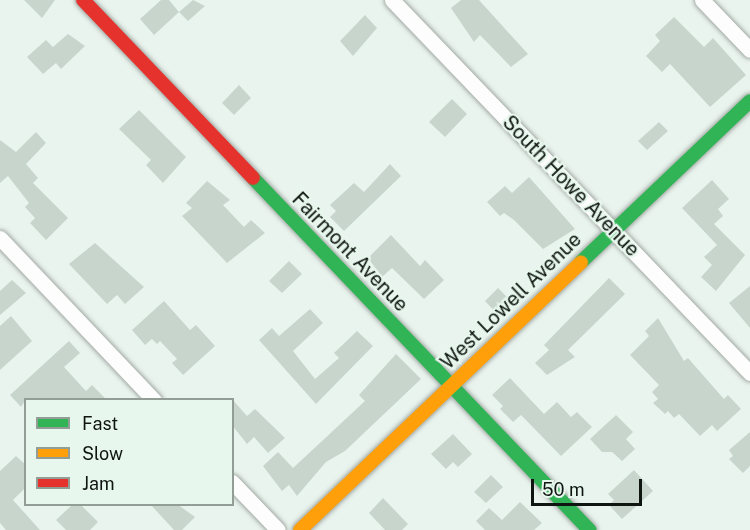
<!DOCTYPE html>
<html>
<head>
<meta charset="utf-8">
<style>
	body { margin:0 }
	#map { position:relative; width:750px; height:530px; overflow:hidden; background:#eaf4ee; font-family:"Public Sans",sans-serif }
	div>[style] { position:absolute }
	.building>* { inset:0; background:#c8d5cd }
	.roads { filter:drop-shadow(0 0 2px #a2a9a4) drop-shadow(0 0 2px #a2a9a4) }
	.street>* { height:15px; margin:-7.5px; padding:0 7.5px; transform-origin:7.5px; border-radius:7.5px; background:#fcfdfc }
	.fast>* { height:14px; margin:-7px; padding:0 7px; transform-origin:7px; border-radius:7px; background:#30b455 }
	.slow>* { height:14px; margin:-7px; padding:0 7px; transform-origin:7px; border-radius:7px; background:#ff9f0a }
	.jam>* { height:14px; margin:-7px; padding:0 7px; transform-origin:7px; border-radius:7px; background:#e5322d }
	span { translate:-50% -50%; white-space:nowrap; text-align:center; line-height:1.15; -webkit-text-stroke:4.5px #e7f7ed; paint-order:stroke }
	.street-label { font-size:20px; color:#0f1511 }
	.legend { position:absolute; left:24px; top:398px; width:210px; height:108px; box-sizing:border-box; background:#e7f7ed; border:2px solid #919d95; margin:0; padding:8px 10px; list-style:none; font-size:18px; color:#0f1511 }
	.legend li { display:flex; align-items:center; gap:12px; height:30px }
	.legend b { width:30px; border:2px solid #919d95 }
	.scale { position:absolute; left:531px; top:479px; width:111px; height:27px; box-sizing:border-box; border:3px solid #0f1511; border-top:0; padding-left:8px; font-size:18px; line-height:21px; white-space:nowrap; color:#0f1511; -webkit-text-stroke:4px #e7f7ed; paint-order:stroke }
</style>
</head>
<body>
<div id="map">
	<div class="building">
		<i style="clip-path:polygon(24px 0,55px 0,42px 18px)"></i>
		<i style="clip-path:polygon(161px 0,169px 0,179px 12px,154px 35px,140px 19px)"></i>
		<i style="clip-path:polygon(193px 0,205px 6px,188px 21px,179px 12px)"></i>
		<i style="clip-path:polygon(461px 0,479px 0,528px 54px,511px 67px,480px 35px,474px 42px,451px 8px)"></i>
		<i style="clip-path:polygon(365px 15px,377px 28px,353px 56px,340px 41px)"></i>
		<i style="clip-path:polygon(674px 17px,704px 47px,713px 38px,746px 75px,710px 107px,670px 64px,662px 72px,646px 56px,660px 41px,655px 35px)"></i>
		<i style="clip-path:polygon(68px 34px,85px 46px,61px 69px,56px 63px,43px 74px,27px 57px,46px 40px,53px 47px)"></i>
		<i style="clip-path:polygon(239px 85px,251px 98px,234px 115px,222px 103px)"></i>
		<i style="clip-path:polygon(452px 99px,467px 114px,445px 137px,429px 122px)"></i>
		<i style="clip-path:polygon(139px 110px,186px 157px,163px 183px,146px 165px,151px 160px,119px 129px)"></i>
		<i style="clip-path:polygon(659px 122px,668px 131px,647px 150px,638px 141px)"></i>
		<i style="clip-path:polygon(36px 132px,46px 143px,26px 164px,38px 178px,33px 183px,68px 218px,46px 240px,30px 223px,35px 218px,25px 207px,29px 203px,8px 176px,0 183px,0 140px,16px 152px)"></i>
		<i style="clip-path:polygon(390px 164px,401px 176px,344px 231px,330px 217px,336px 211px,330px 205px,354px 183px,364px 192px)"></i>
		<i style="clip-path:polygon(529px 177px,575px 229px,543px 249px,514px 220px,504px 213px,500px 216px,487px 202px,505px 186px,512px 193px)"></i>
		<i style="clip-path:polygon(712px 180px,729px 199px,718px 209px,723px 216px,714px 224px,745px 255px,716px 291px,701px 277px,712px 265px,704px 257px,717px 245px,682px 208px)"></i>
		<i style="clip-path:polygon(207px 181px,230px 200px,223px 205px,244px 227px,251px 220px,265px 233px,227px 263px,182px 216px,192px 208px,186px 203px)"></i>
		<i style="clip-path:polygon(391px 235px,420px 266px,425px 260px,444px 280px,424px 299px,392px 268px,382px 277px,368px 258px)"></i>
		<i style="clip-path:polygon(95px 243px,144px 287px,125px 304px,117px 295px,107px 304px,69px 264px)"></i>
		<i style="clip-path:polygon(289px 261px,302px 274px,282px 293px,269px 281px)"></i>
		<i style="clip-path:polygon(609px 278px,625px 294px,568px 350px,575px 357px,547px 375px,535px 363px,549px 350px,544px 345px)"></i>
		<i style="clip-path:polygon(12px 280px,26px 293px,0 315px,0 291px)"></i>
		<i style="clip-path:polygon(750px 286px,750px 328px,729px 303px)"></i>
		<i style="clip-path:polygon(498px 288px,513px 303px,499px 316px,485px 301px)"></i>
		<i style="clip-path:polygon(164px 301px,190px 330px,196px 325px,215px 346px,183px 375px,172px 363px,177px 359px,160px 341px,157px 344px,152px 339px,145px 345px,132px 330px)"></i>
		<i style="clip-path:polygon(310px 309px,323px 323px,293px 351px,315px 379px,339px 358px,334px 353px,357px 331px,373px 346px,316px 404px,259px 340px,272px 328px,279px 336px)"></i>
		<i style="clip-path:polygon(11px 316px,32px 341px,0 370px,0 326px)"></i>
		<i style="clip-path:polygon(658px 318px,684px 361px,688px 358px,724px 399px,728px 395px,741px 409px,717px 431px,712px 425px,700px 436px,679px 414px,674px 418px,668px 411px,665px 414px,653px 403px,658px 399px,652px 392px,659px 385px,630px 355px,649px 336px,645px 331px)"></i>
		<i style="clip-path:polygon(69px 341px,80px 353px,64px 367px,86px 391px,92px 385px,106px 399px,26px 399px,21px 407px,10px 395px)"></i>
		<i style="clip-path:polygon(396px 354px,421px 379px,345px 451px,326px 462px,297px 496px,289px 485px,282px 491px,263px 466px,278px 452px,293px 468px,365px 401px,359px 395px)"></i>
		<i style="clip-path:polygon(510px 378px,544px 414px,557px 402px,571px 417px,577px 412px,592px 427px,561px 456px,521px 415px,513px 422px,500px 409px,503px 406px,492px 395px)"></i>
		<i style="clip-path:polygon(232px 399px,247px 416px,255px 409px,285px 438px,268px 453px,254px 437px,247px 444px,232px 425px)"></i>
		<i style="clip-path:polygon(616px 415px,633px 432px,626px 439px,635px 449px,622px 461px,612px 452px,602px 452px,590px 439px)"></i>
		<i style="clip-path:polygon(750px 432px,750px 466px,743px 473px,729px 459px,733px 456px,729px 450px)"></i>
		<i style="clip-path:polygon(453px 434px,472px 454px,458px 467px,453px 462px,446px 469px,431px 454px)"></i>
		<i style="clip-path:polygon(16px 456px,26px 465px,26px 487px,13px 500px,40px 530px,6px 530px,0 523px,0 471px)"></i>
		<i style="clip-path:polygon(634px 470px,653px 491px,622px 519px,609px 505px,614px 500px,608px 494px)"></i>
		<i style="clip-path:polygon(491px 475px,503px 487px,486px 503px,474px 492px)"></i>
		<i style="clip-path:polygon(383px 498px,408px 524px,402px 530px,385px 530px,369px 513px)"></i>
		<i style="clip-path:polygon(520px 502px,542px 523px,534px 530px,485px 530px,476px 521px,489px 508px,502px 520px)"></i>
		<i style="clip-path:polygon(73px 504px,80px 504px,98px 522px,90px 530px,66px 530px,56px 520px)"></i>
		<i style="clip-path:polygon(150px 504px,177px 504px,195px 517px,182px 530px,174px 530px)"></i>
	</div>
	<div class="roads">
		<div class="street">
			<i style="left:392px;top:0;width:517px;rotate:46.18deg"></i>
			<i style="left:702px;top:0;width:69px;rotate:46.2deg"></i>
			<i style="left:0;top:238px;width:224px;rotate:46.5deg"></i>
			<i style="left:232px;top:482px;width:66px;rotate:46.2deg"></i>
		</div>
		<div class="fast">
			<i style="left:253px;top:178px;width:487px;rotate:46.3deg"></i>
			<i style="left:581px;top:262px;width:233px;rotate:-43.6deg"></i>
		</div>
		<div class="slow">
			<i style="left:300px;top:530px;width:388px;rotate:-43.6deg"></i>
		</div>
		<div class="jam">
			<i style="left:83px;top:0;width:246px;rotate:46.3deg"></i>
		</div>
	</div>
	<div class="street-label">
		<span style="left:571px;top:186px;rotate:46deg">South Howe Avenue</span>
		<span style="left:350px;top:252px;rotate:46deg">Fairmont Avenue</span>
		<span style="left:511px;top:301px;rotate:-44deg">West Lowell Avenue</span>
	</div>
	<ul class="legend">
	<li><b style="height:8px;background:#30b455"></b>Fast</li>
	<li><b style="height:8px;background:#ff9f0a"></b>Slow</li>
	<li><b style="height:8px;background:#e5322d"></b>Jam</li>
	</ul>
	<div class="scale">50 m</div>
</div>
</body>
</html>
